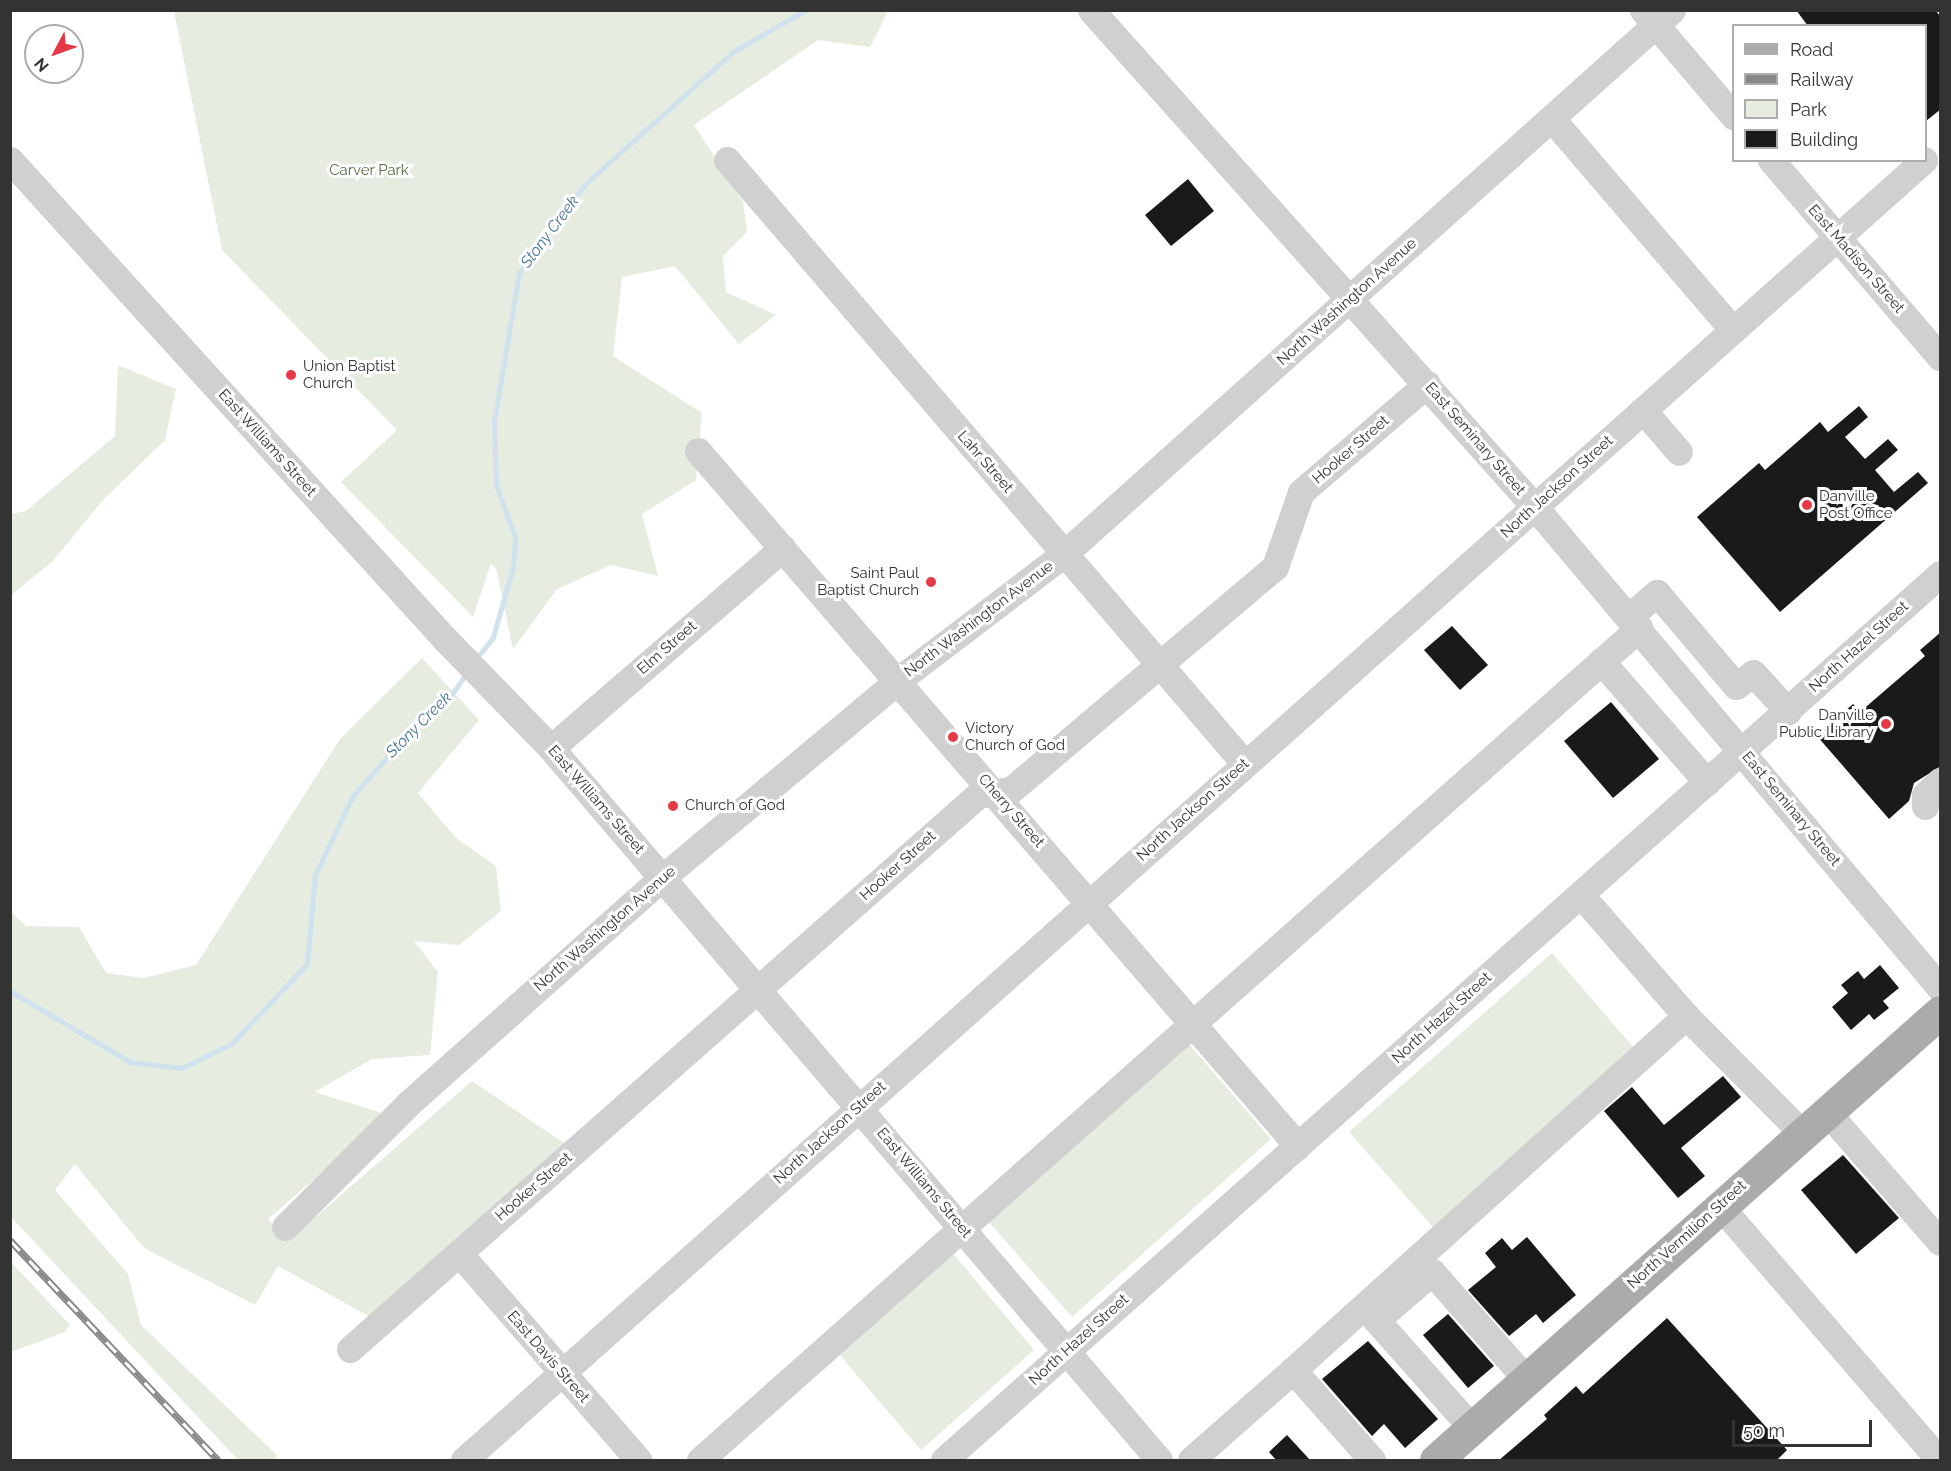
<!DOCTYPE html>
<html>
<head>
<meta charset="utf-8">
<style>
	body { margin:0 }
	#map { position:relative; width:1951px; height:1471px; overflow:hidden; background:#fff; font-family:Raleway,sans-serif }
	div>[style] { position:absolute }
	.green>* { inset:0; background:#e6ecdf }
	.stream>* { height:5px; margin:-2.5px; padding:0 2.5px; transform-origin:2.5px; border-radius:2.5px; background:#cfe2ee }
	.building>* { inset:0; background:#1a1a1a }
	.minor>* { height:27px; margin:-13.5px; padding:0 13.5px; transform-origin:13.5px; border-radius:13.5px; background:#d0d0d0 }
	.major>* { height:33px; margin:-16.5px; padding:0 16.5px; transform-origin:16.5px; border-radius:16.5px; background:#ababab }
	.rail>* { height:7px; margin-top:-3.5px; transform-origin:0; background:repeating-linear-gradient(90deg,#fff 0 14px,#888 0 28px); box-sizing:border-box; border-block:2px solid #888 }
	.dots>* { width:16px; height:16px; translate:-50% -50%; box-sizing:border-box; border:3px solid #fff; border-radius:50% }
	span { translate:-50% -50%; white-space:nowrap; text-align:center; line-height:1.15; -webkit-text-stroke:6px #fff; paint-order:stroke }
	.park-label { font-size:15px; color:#56703f }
	.street-label { font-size:15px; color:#333 }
	.poi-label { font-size:15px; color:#333 }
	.left { translate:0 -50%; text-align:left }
	.right { translate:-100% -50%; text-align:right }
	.water-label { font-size:16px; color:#3f7597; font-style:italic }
	.frame { position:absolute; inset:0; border:12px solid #333; pointer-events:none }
	.legend { position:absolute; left:1732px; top:24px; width:195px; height:138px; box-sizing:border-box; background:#fff; border:2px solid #adadad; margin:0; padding:8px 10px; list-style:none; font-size:18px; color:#333 }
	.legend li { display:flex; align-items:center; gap:12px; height:30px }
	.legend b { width:30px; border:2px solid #adadad }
	.north { position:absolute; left:24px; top:24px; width:60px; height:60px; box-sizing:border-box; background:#fff; border:2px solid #adadad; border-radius:50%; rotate:229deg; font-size:16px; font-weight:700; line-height:24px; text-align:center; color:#333 }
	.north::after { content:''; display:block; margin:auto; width:21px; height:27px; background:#e63946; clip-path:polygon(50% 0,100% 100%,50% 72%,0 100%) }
	.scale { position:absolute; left:1732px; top:1420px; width:140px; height:27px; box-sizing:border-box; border:3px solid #333; border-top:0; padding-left:8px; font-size:18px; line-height:21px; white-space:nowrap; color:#333; -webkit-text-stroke:4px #fff; paint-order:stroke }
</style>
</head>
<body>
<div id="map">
	<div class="green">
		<i style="clip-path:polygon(174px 11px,888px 11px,870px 47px,818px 40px,694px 125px,743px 201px,747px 232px,723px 256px,726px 292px,776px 315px,739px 344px,675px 266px,622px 277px,613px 356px,702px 413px,696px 480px,642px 514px,658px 576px,611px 565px,557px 589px,513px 649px,496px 568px,491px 563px,473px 617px,341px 482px,397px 430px,222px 250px)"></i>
		<i style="clip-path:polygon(118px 365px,176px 389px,165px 440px,102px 501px,53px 561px,11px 595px,11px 514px,26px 511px,115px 436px)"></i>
		<i style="clip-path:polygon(422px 658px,479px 720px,418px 793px,456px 838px,496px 866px,501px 911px,459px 945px,414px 941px,438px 972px,430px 1055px,372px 1059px,315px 1092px,388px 1115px,268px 1219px,288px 1241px,472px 1081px,576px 1151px,372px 1318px,278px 1266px,255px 1305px,144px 1248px,75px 1164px,55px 1190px,128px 1274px,141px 1325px,277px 1455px,274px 1460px,238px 1460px,11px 1217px,10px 911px,26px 926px,79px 927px,106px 973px,144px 978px,196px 965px,340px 739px)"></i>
		<i style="clip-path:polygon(1552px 953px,1641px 1056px,1440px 1235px,1349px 1132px)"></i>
		<i style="clip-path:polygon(1182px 1036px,1271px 1139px,1072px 1317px,981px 1213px)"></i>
		<i style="clip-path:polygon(946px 1245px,1034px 1350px,921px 1450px,830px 1344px)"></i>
		<i style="clip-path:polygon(11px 1262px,70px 1325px,65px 1332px,11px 1352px)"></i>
	</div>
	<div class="stream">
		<i style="left:476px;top:659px;width:28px;rotate:-52deg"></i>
		<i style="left:493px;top:637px;width:73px;rotate:-74.1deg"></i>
		<i style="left:513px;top:567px;width:30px;rotate:-86deg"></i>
		<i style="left:515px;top:537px;width:55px;rotate:-110.1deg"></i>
		<i style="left:496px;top:485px;width:63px;rotate:-91.8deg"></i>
		<i style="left:494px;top:422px;width:151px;rotate:-80.5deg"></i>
		<i style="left:519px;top:273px;width:109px;rotate:-53.5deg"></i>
		<i style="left:584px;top:185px;width:201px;rotate:-41.8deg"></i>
		<i style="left:734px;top:51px;width:83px;rotate:-29.7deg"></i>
		<i style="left:10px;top:991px;width:139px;rotate:30.6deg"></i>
		<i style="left:130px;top:1062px;width:52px;rotate:6.6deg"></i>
		<i style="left:182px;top:1068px;width:55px;rotate:-26.1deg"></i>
		<i style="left:231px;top:1044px;width:110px;rotate:-46.5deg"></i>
		<i style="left:307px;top:964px;width:89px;rotate:-84.9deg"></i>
		<i style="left:315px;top:875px;width:86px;rotate:-64.6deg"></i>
		<i style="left:352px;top:797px;width:82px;rotate:-48.9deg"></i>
		<i style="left:406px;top:735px;width:53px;rotate:-39.7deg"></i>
		<i style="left:447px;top:701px;width:35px;rotate:-55deg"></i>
	</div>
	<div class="building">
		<i style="clip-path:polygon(1796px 10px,1935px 10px,1941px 17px,1941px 109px,1926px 121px,1926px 26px,1808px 26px)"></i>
		<i style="clip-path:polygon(1188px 179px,1214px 211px,1171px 246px,1145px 215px)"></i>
		<i style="clip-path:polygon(1859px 406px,1868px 417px,1845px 437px,1865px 459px,1888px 439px,1898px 450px,1875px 470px,1894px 492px,1918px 472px,1928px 483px,1780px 612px,1697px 517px,1759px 463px,1765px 470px,1820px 422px,1828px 432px)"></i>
		<i style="clip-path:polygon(1452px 626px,1488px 665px,1460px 690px,1424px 650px)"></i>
		<i style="clip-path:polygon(1941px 632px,1941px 766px,1914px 783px,1909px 801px,1889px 819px,1817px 736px,1853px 704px,1860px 712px,1925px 656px,1920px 650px)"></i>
		<i style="clip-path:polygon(1611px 702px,1659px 759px,1613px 798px,1564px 741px)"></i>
		<i style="clip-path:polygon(1880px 965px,1899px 988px,1883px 1001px,1889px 1008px,1874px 1020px,1869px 1014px,1851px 1030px,1832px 1007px,1848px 993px,1841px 985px,1858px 971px,1864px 979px)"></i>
		<i style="clip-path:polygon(1723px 1076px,1741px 1097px,1681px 1148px,1705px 1176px,1678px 1198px,1604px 1111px,1632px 1087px,1664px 1125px)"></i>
		<i style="clip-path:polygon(1843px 1155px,1899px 1218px,1856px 1254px,1801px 1190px)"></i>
		<i style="clip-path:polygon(1527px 1237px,1576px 1295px,1543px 1323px,1536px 1314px,1509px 1336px,1468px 1290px,1496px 1267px,1485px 1253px,1502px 1238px,1512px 1250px)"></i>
		<i style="clip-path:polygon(1448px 1314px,1494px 1366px,1468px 1388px,1423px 1335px)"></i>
		<i style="clip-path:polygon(1667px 1318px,1787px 1450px,1776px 1461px,1498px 1461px,1547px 1419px,1544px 1415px,1576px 1386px,1583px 1394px)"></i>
		<i style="clip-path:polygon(1368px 1341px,1438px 1419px,1405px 1448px,1384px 1424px,1372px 1436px,1322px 1379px)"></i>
		<i style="clip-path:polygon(1287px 1435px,1311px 1461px,1277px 1461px,1269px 1452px)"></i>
	</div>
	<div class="minor">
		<i style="left:1091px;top:10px;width:665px;rotate:48.23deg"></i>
		<i style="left:1534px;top:506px;width:630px;rotate:49.89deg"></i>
		<i style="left:1643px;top:10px;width:140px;rotate:49.6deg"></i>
		<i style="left:1552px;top:119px;width:278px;rotate:49.4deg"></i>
		<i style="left:10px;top:160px;width:646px;rotate:47.76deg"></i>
		<i style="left:444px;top:638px;width:153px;rotate:45.8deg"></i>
		<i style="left:551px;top:748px;width:936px;rotate:49.5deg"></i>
		<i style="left:727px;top:160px;width:796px;rotate:49.38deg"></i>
		<i style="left:1771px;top:160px;width:260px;rotate:49.4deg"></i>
		<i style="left:1643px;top:410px;width:55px;rotate:49.4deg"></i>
		<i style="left:698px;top:451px;width:918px;rotate:49.2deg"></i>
		<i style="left:1629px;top:617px;width:37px;rotate:-41deg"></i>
		<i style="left:1657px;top:593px;width:122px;rotate:49.7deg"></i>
		<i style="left:1736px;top:686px;width:21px;rotate:-37deg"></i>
		<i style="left:1753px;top:673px;width:52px;rotate:47.4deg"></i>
		<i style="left:1601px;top:661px;width:161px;rotate:48.8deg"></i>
		<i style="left:551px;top:748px;width:306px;rotate:-40.8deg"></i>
		<i style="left:1925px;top:806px;width:11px;rotate:-90deg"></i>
		<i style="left:1925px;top:795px;width:21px;rotate:-43deg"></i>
		<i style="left:1581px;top:895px;width:160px;rotate:49deg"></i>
		<i style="left:1686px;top:1016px;width:163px;rotate:45.2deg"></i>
		<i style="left:1827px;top:1112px;width:172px;rotate:49deg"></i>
		<i style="left:1720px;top:1206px;width:328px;rotate:49.2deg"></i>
		<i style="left:285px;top:1227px;width:175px;rotate:-45deg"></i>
		<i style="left:409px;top:1103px;width:340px;rotate:-41.7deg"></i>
		<i style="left:663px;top:877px;width:305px;rotate:-39.9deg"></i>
		<i style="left:897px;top:681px;width:210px;rotate:-37.3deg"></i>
		<i style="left:1064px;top:554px;width:816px;rotate:-41.82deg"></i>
		<i style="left:459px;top:1253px;width:274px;rotate:49.1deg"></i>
		<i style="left:350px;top:1349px;width:837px;rotate:-41.42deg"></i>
		<i style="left:978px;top:795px;width:33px;rotate:-9deg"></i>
		<i style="left:1011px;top:790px;width:346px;rotate:-40.2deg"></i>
		<i style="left:1275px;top:567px;width:79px;rotate:-70.9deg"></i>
		<i style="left:1301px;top:492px;width:166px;rotate:-40.6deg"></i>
		<i style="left:1293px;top:1370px;width:529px;rotate:-42.01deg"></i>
		<i style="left:1472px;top:1428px;width:144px;rotate:-131.6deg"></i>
		<i style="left:1376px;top:1320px;width:74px;rotate:-40.6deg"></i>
		<i style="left:1432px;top:1272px;width:142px;rotate:48.7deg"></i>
		<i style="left:464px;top:1460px;width:1955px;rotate:-41.68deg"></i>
		<i style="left:700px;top:1460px;width:1255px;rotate:-41.54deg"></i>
		<i style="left:944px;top:1460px;width:1333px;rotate:-41.65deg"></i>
		<i style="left:1191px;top:1460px;width:136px;rotate:-41.4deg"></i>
		<i style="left:1293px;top:1370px;width:120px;rotate:48.7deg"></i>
	</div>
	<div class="major">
		<i style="left:1436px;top:1460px;width:674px;rotate:-41.63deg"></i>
	</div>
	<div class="rail">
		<i style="left:10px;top:1240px;width:303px;rotate:46.6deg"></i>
	</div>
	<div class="dots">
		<i style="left:291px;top:375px;background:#e63946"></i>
		<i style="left:1807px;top:505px;background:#e63946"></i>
		<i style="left:931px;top:582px;background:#e63946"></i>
		<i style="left:1886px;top:724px;background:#e63946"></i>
		<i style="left:953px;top:737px;background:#e63946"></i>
		<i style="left:673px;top:806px;background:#e63946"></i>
	</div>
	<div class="park-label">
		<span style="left:369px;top:171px">Carver Park</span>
	</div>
	<div class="street-label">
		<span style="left:1856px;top:259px;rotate:49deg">East Madison Street</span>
		<span style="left:1347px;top:302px;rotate:-42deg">North Washington Avenue</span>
		<span style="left:1475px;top:439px;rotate:49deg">East Seminary Street</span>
		<span style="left:267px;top:443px;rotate:48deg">East Williams Street</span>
		<span style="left:1351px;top:450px;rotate:-41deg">Hooker Street</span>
		<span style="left:985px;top:462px;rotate:49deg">Lahr Street</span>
		<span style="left:1557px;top:487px;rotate:-42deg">North Jackson Street</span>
		<span style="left:979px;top:619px;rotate:-37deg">North Washington Avenue</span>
		<span style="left:1859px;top:647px;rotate:-42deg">North Hazel Street</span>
		<span style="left:667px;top:648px;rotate:-41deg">Elm Street</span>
		<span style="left:596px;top:800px;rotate:49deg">East Williams Street</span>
		<span style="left:1791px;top:809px;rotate:50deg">East Seminary Street</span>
		<span style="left:1193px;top:810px;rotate:-42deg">North Jackson Street</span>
		<span style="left:1011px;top:811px;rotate:49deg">Cherry Street</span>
		<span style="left:898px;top:866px;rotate:-42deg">Hooker Street</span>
		<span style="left:605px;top:929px;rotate:-41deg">North Washington Avenue</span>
		<span style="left:1442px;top:1018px;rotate:-42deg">North Hazel Street</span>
		<span style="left:830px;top:1133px;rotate:-42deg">North Jackson Street</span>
		<span style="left:924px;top:1183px;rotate:50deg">East Williams Street</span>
		<span style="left:534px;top:1187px;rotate:-41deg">Hooker Street</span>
		<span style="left:1687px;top:1235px;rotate:-42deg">North Vermilion Street</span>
		<span style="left:1079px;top:1340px;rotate:-42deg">North Hazel Street</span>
		<span style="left:548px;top:1357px;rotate:49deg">East Davis Street</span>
	</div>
	<div class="poi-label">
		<span class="left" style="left:303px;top:375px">Union Baptist<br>Church</span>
		<span class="left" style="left:1819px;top:505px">Danville<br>Post Office</span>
		<span class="right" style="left:919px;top:582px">Saint Paul<br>Baptist Church</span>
		<span class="right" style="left:1874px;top:724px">Danville<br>Public Library</span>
		<span class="left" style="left:965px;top:737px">Victory<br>Church of God</span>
		<span class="left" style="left:685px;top:806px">Church of God</span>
	</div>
	<div class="water-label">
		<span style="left:550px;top:232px;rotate:-53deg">Stony Creek</span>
		<span style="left:419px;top:725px;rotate:-45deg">Stony Creek</span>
	</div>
	<div class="frame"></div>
	<ul class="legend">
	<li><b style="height:8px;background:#ababab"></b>Road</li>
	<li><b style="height:8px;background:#888"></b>Railway</li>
	<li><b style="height:16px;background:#e6ecdf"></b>Park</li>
	<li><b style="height:16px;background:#1a1a1a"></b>Building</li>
	</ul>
	<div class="north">N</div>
	<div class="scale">50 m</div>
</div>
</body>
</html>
